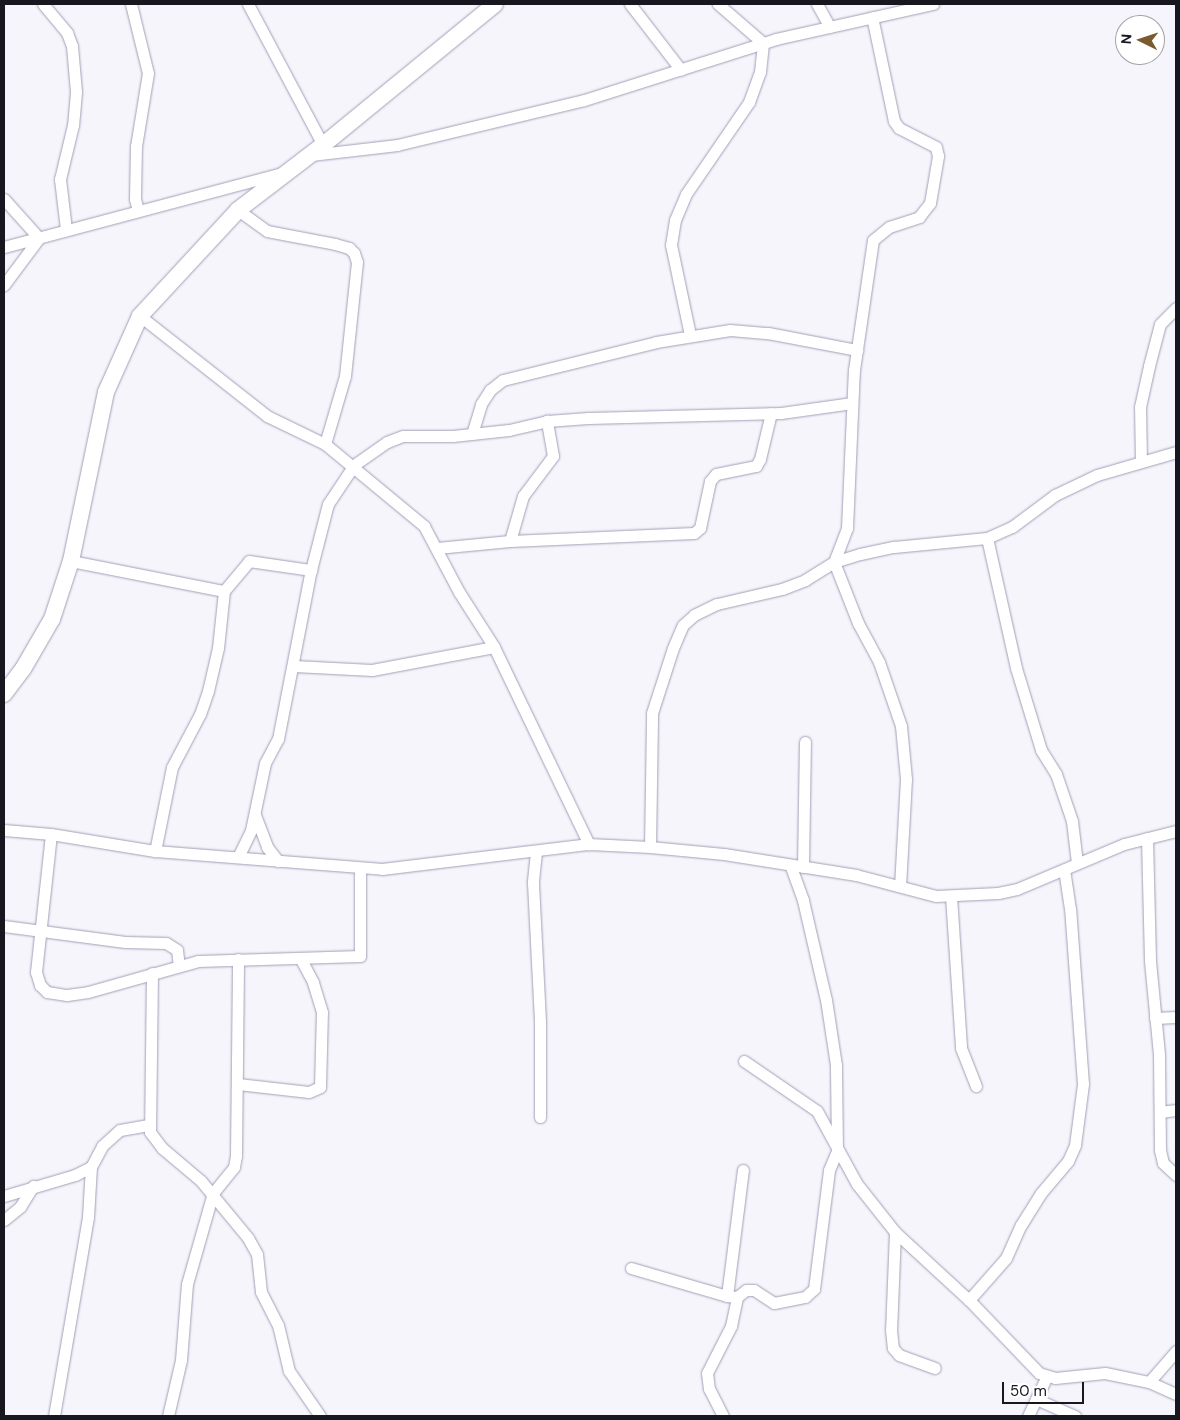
<!DOCTYPE html>
<html>
<head>
<meta charset="utf-8">
<style>
	body { margin:0 }
	#map { position:relative; width:1180px; height:1420px; overflow:hidden; background:#f6f5fb; font-family:"DM Sans",sans-serif }
	div>[style] { position:absolute }
	.roads { filter:drop-shadow(0 0 1px #a29eb7) drop-shadow(0 0 1px #a29eb7) }
	.street>* { height:11px; margin:-5.5px; padding:0 5.5px; transform-origin:5.5px; border-radius:5.5px; background:#fff }
	.secondary>* { height:16px; margin:-8px; padding:0 8px; transform-origin:8px; border-radius:8px; background:#fff }
	span { translate:-50% -50%; white-space:nowrap; text-align:center; line-height:1.15; -webkit-text-stroke:5px #fff; paint-order:stroke }
	.frame { position:absolute; inset:0; border:5px solid #18161f; pointer-events:none }
	.north { position:absolute; left:1115px; top:15px; width:50px; height:50px; box-sizing:border-box; background:#fff; border:1px solid #a3a2a5; border-radius:50%; rotate:274deg; font-size:14px; font-weight:700; line-height:20px; text-align:center; color:#18161f }
	.north::after { content:''; display:block; margin:auto; width:18px; height:22px; background:#7a5b30; clip-path:polygon(50% 0,100% 100%,50% 72%,0 100%) }
	.scale { position:absolute; left:1002px; top:1382px; width:82px; height:22px; box-sizing:border-box; border:2px solid #18161f; border-top:0; padding-left:6px; font-size:15px; line-height:18px; white-space:nowrap; color:#18161f; -webkit-text-stroke:4px #fff; paint-order:stroke }
</style>
</head>
<body>
<div id="map">
	<div class="roads">
		<div class="street">
			<i style="left:43px;top:4px;width:38px;rotate:50deg"></i>
			<i style="left:67px;top:33px;width:14px;rotate:69deg"></i>
			<i style="left:72px;top:46px;width:46px;rotate:85deg"></i>
			<i style="left:76px;top:92px;width:33px;rotate:95deg"></i>
			<i style="left:73px;top:125px;width:56px;rotate:103.5deg"></i>
			<i style="left:60px;top:179px;width:50px;rotate:83.2deg"></i>
			<i style="left:131px;top:4px;width:71px;rotate:76.2deg"></i>
			<i style="left:148px;top:73px;width:74px;rotate:99.3deg"></i>
			<i style="left:136px;top:146px;width:53px;rotate:91.1deg"></i>
			<i style="left:135px;top:199px;width:11px;rotate:75deg"></i>
			<i style="left:248px;top:4px;width:160px;rotate:62deg"></i>
			<i style="left:630px;top:4px;width:83px;rotate:52.3deg"></i>
			<i style="left:817px;top:4px;width:26px;rotate:61deg"></i>
			<i style="left:311px;top:155px;width:87px;rotate:-6.6deg"></i>
			<i style="left:397px;top:145px;width:192px;rotate:-13.5deg"></i>
			<i style="left:584px;top:100px;width:201px;rotate:-17.6deg"></i>
			<i style="left:776px;top:39px;width:161px;rotate:-12.6deg"></i>
			<i style="left:4px;top:199px;width:52px;rotate:48.1deg"></i>
			<i style="left:39px;top:238px;width:59px;rotate:126.7deg"></i>
			<i style="left:238px;top:210px;width:36px;rotate:36deg"></i>
			<i style="left:267px;top:231px;width:69px;rotate:10.8deg"></i>
			<i style="left:335px;top:244px;width:15px;rotate:16deg"></i>
			<i style="left:349px;top:248px;width:7px;rotate:45deg"></i>
			<i style="left:354px;top:253px;width:9px;rotate:72deg"></i>
			<i style="left:357px;top:262px;width:115px;rotate:96deg"></i>
			<i style="left:345px;top:376px;width:71px;rotate:106.4deg"></i>
			<i style="left:4px;top:247px;width:291px;rotate:-14.9deg"></i>
			<i style="left:140px;top:316px;width:162px;rotate:38.2deg"></i>
			<i style="left:267px;top:416px;width:64px;rotate:25.8deg"></i>
			<i style="left:325px;top:444px;width:129px;rotate:39.6deg"></i>
			<i style="left:424px;top:526px;width:75px;rotate:62.1deg"></i>
			<i style="left:459px;top:592px;width:65px;rotate:57.5deg"></i>
			<i style="left:494px;top:647px;width:219px;rotate:64.3deg"></i>
			<i style="left:690px;top:335px;width:92px;rotate:-101.9deg"></i>
			<i style="left:671px;top:245px;width:25px;rotate:-81deg"></i>
			<i style="left:675px;top:220px;width:28px;rotate:-67deg"></i>
			<i style="left:686px;top:194px;width:112px;rotate:-55.6deg"></i>
			<i style="left:749px;top:102px;width:32px;rotate:-70deg"></i>
			<i style="left:760px;top:72px;width:29px;rotate:-84deg"></i>
			<i style="left:763px;top:43px;width:60px;rotate:-139.1deg"></i>
			<i style="left:472px;top:434px;width:31px;rotate:-73deg"></i>
			<i style="left:481px;top:404px;width:17px;rotate:-57deg"></i>
			<i style="left:490px;top:390px;width:16px;rotate:-38deg"></i>
			<i style="left:503px;top:380px;width:158px;rotate:-13.9deg"></i>
			<i style="left:656px;top:342px;width:75px;rotate:-9.2deg"></i>
			<i style="left:730px;top:330px;width:38px;rotate:5deg"></i>
			<i style="left:768px;top:333px;width:91px;rotate:10.8deg"></i>
			<i style="left:1141px;top:462px;width:55px;rotate:-91deg"></i>
			<i style="left:1140px;top:407px;width:42px;rotate:-77.6deg"></i>
			<i style="left:1149px;top:366px;width:43px;rotate:-75.3deg"></i>
			<i style="left:1160px;top:324px;width:23px;rotate:-45deg"></i>
			<i style="left:987px;top:538px;width:133px;rotate:77.4deg"></i>
			<i style="left:1016px;top:668px;width:86px;rotate:73deg"></i>
			<i style="left:1041px;top:750px;width:28px;rotate:58deg"></i>
			<i style="left:1056px;top:774px;width:50px;rotate:71.2deg"></i>
			<i style="left:1072px;top:821px;width:42px;rotate:83.2deg"></i>
			<i style="left:510px;top:541px;width:47px;rotate:-73.9deg"></i>
			<i style="left:523px;top:496px;width:50px;rotate:-53.1deg"></i>
			<i style="left:553px;top:456px;width:36px;rotate:-100deg"></i>
			<i style="left:437px;top:548px;width:73px;rotate:-5.5deg"></i>
			<i style="left:510px;top:541px;width:184px;rotate:-2.5deg"></i>
			<i style="left:694px;top:533px;width:8px;rotate:-40deg"></i>
			<i style="left:700px;top:528px;width:48px;rotate:-78deg"></i>
			<i style="left:710px;top:481px;width:9px;rotate:-49deg"></i>
			<i style="left:716px;top:474px;width:41px;rotate:-11.3deg"></i>
			<i style="left:756px;top:466px;width:8px;rotate:-60deg"></i>
			<i style="left:760px;top:459px;width:47px;rotate:-76.6deg"></i>
			<i style="left:71px;top:561px;width:156px;rotate:11.1deg"></i>
			<i style="left:224px;top:591px;width:57px;rotate:96deg"></i>
			<i style="left:218px;top:648px;width:44px;rotate:103.1deg"></i>
			<i style="left:208px;top:691px;width:24px;rotate:109deg"></i>
			<i style="left:200px;top:714px;width:60px;rotate:117.8deg"></i>
			<i style="left:172px;top:767px;width:86px;rotate:101.4deg"></i>
			<i style="left:834px;top:562px;width:36px;rotate:-69deg"></i>
			<i style="left:847px;top:528px;width:158px;rotate:-87.5deg"></i>
			<i style="left:854px;top:370px;width:131px;rotate:-81.7deg"></i>
			<i style="left:873px;top:240px;width:21px;rotate:-39deg"></i>
			<i style="left:889px;top:227px;width:32px;rotate:-18deg"></i>
			<i style="left:919px;top:217px;width:18px;rotate:-52deg"></i>
			<i style="left:930px;top:203px;width:48px;rotate:-80.3deg"></i>
			<i style="left:938px;top:156px;width:9px;rotate:-103deg"></i>
			<i style="left:936px;top:147px;width:42px;rotate:-152.8deg"></i>
			<i style="left:899px;top:128px;width:9px;rotate:-126deg"></i>
			<i style="left:894px;top:121px;width:106px;rotate:-101.9deg"></i>
			<i style="left:834px;top:562px;width:66px;rotate:68.5deg"></i>
			<i style="left:858px;top:623px;width:44px;rotate:61.7deg"></i>
			<i style="left:879px;top:662px;width:68px;rotate:71deg"></i>
			<i style="left:901px;top:726px;width:53px;rotate:84.6deg"></i>
			<i style="left:906px;top:779px;width:107px;rotate:93.2deg"></i>
			<i style="left:224px;top:591px;width:39px;rotate:-50deg"></i>
			<i style="left:249px;top:561px;width:63px;rotate:8.3deg"></i>
			<i style="left:294px;top:666px;width:78px;rotate:2.9deg"></i>
			<i style="left:372px;top:670px;width:124px;rotate:-10.7deg"></i>
			<i style="left:255px;top:815px;width:34px;rotate:69deg"></i>
			<i style="left:267px;top:847px;width:18px;rotate:52deg"></i>
			<i style="left:4px;top:830px;width:47px;rotate:4.9deg"></i>
			<i style="left:51px;top:834px;width:105px;rotate:9.3deg"></i>
			<i style="left:155px;top:851px;width:228px;rotate:4.5deg"></i>
			<i style="left:382px;top:869px;width:209px;rotate:-6.9deg"></i>
			<i style="left:589px;top:844px;width:61px;rotate:2.8deg"></i>
			<i style="left:650px;top:847px;width:74px;rotate:5.4deg"></i>
			<i style="left:724px;top:854px;width:134px;rotate:9deg"></i>
			<i style="left:856px;top:875px;width:83px;rotate:14.7deg"></i>
			<i style="left:936px;top:896px;width:62px;rotate:-2.8deg"></i>
			<i style="left:998px;top:893px;width:19px;rotate:-12deg"></i>
			<i style="left:1017px;top:889px;width:116px;rotate:-22.8deg"></i>
			<i style="left:1124px;top:844px;width:54px;rotate:-14deg"></i>
			<i style="left:51px;top:834px;width:139px;rotate:96.2deg"></i>
			<i style="left:36px;top:972px;width:14px;rotate:73deg"></i>
			<i style="left:40px;top:985px;width:10px;rotate:45deg"></i>
			<i style="left:47px;top:992px;width:20px;rotate:9deg"></i>
			<i style="left:67px;top:995px;width:21px;rotate:-8deg"></i>
			<i style="left:88px;top:992px;width:114px;rotate:-15.7deg"></i>
			<i style="left:198px;top:961px;width:162px;rotate:-1.8deg"></i>
			<i style="left:360px;top:956px;width:87px;rotate:-90deg"></i>
			<i style="left:1147px;top:838px;width:123px;rotate:88.6deg"></i>
			<i style="left:1150px;top:961px;width:94px;rotate:84.5deg"></i>
			<i style="left:1159px;top:1055px;width:95px;rotate:89.4deg"></i>
			<i style="left:1160px;top:1150px;width:13px;rotate:77deg"></i>
			<i style="left:1163px;top:1163px;width:18px;rotate:43deg"></i>
			<i style="left:650px;top:847px;width:134px;rotate:-89.1deg"></i>
			<i style="left:652px;top:713px;width:68px;rotate:-72.1deg"></i>
			<i style="left:673px;top:648px;width:25px;rotate:-67deg"></i>
			<i style="left:683px;top:625px;width:15px;rotate:-42deg"></i>
			<i style="left:694px;top:615px;width:25px;rotate:-26deg"></i>
			<i style="left:717px;top:604px;width:67px;rotate:-13deg"></i>
			<i style="left:782px;top:589px;width:25px;rotate:-21deg"></i>
			<i style="left:805px;top:580px;width:34px;rotate:-32deg"></i>
			<i style="left:834px;top:562px;width:27px;rotate:-17deg"></i>
			<i style="left:860px;top:554px;width:35px;rotate:-12deg"></i>
			<i style="left:894px;top:547px;width:93px;rotate:-5.5deg"></i>
			<i style="left:987px;top:538px;width:27px;rotate:-24deg"></i>
			<i style="left:1012px;top:527px;width:54px;rotate:-36.7deg"></i>
			<i style="left:1055px;top:495px;width:47px;rotate:-25.5deg"></i>
			<i style="left:1097px;top:475px;width:82px;rotate:-16.2deg"></i>
			<i style="left:536px;top:852px;width:31px;rotate:96deg"></i>
			<i style="left:533px;top:883px;width:140px;rotate:87.1deg"></i>
			<i style="left:540px;top:1023px;width:94px;rotate:90deg"></i>
			<i style="left:238px;top:857px;width:30px;rotate:-64deg"></i>
			<i style="left:251px;top:830px;width:68px;rotate:-78.2deg"></i>
			<i style="left:265px;top:763px;width:27px;rotate:-62deg"></i>
			<i style="left:278px;top:739px;width:172px;rotate:-79deg"></i>
			<i style="left:311px;top:570px;width:68px;rotate:-75.6deg"></i>
			<i style="left:328px;top:504px;width:47px;rotate:-56.3deg"></i>
			<i style="left:354px;top:465px;width:40px;rotate:-34.9deg"></i>
			<i style="left:387px;top:442px;width:17px;rotate:-21deg"></i>
			<i style="left:403px;top:436px;width:50px"></i>
			<i style="left:453px;top:436px;width:56px;rotate:-6.1deg"></i>
			<i style="left:509px;top:430px;width:39px;rotate:-13deg"></i>
			<i style="left:547px;top:421px;width:41px;rotate:-4.2deg"></i>
			<i style="left:588px;top:418px;width:193px;rotate:-1.5deg"></i>
			<i style="left:781px;top:413px;width:72px;rotate:-8deg"></i>
			<i style="left:803px;top:867px;width:125px;rotate:-89.1deg"></i>
			<i style="left:951px;top:896px;width:152px;rotate:86.2deg"></i>
			<i style="left:961px;top:1048px;width:41px;rotate:68.5deg"></i>
			<i style="left:4px;top:926px;width:122px;rotate:7.5deg"></i>
			<i style="left:125px;top:942px;width:41px;rotate:1.4deg"></i>
			<i style="left:166px;top:943px;width:13px;rotate:32deg"></i>
			<i style="left:177px;top:950px;width:16px;rotate:83deg"></i>
			<i style="left:152px;top:973px;width:159px;rotate:90.7deg"></i>
			<i style="left:150px;top:1132px;width:20px;rotate:53deg"></i>
			<i style="left:162px;top:1148px;width:51px;rotate:40.2deg"></i>
			<i style="left:201px;top:1181px;width:74px;rotate:50.5deg"></i>
			<i style="left:248px;top:1238px;width:18px;rotate:61deg"></i>
			<i style="left:257px;top:1254px;width:38px;rotate:84deg"></i>
			<i style="left:261px;top:1292px;width:37px;rotate:63deg"></i>
			<i style="left:278px;top:1325px;width:47px;rotate:76.6deg"></i>
			<i style="left:289px;top:1371px;width:55px;rotate:55.4deg"></i>
			<i style="left:1155px;top:1018px;width:21px;rotate:-3deg"></i>
			<i style="left:744px;top:1061px;width:88px;rotate:34.4deg"></i>
			<i style="left:817px;top:1111px;width:83px;rotate:61.3deg"></i>
			<i style="left:857px;top:1184px;width:61px;rotate:51.6deg"></i>
			<i style="left:895px;top:1232px;width:100px;rotate:42.6deg"></i>
			<i style="left:969px;top:1300px;width:101px;rotate:46.2deg"></i>
			<i style="left:1039px;top:1373px;width:17px;rotate:17deg"></i>
			<i style="left:1055px;top:1378px;width:50px;rotate:-5.7deg"></i>
			<i style="left:1105px;top:1373px;width:45px;rotate:11.6deg"></i>
			<i style="left:1149px;top:1382px;width:30px;rotate:24deg"></i>
			<i style="left:238px;top:1084px;width:71px;rotate:6.4deg"></i>
			<i style="left:309px;top:1092px;width:12px;rotate:-24deg"></i>
			<i style="left:320px;top:1087px;width:75px;rotate:-88.5deg"></i>
			<i style="left:322px;top:1012px;width:31px;rotate:-107deg"></i>
			<i style="left:313px;top:982px;width:27px;rotate:-118deg"></i>
			<i style="left:1160px;top:1112px;width:16px;rotate:-7deg"></i>
			<i style="left:4px;top:1196px;width:74px;rotate:-16.5deg"></i>
			<i style="left:75px;top:1175px;width:18px;rotate:-27deg"></i>
			<i style="left:4px;top:1220px;width:21px;rotate:-39deg"></i>
			<i style="left:20px;top:1207px;width:25px;rotate:-58deg"></i>
			<i style="left:895px;top:1232px;width:98px;rotate:92.3deg"></i>
			<i style="left:891px;top:1330px;width:18px;rotate:84deg"></i>
			<i style="left:893px;top:1348px;width:9px;rotate:49deg"></i>
			<i style="left:899px;top:1355px;width:38px;rotate:20deg"></i>
			<i style="left:631px;top:1268px;width:100px;rotate:16.3deg"></i>
			<i style="left:727px;top:1296px;width:10px;rotate:6deg"></i>
			<i style="left:737px;top:1297px;width:11px;rotate:-38deg"></i>
			<i style="left:746px;top:1290px;width:8px"></i>
			<i style="left:754px;top:1290px;width:24px;rotate:33deg"></i>
			<i style="left:774px;top:1303px;width:32px;rotate:-11deg"></i>
			<i style="left:805px;top:1297px;width:12px;rotate:-42deg"></i>
			<i style="left:814px;top:1289px;width:120px;rotate:-82.8deg"></i>
			<i style="left:829px;top:1170px;width:21px;rotate:-67deg"></i>
			<i style="left:837px;top:1151px;width:86px;rotate:-90.7deg"></i>
			<i style="left:836px;top:1065px;width:66px;rotate:-98.7deg"></i>
			<i style="left:826px;top:1000px;width:103px;rotate:-103deg"></i>
			<i style="left:803px;top:900px;width:37px;rotate:-110deg"></i>
			<i style="left:727px;top:1296px;width:127px;rotate:-82.8deg"></i>
			<i style="left:969px;top:1300px;width:56px;rotate:-48.6deg"></i>
			<i style="left:1006px;top:1258px;width:36px;rotate:-66deg"></i>
			<i style="left:1021px;top:1225px;width:38px;rotate:-58deg"></i>
			<i style="left:1041px;top:1193px;width:42px;rotate:-49.8deg"></i>
			<i style="left:1068px;top:1161px;width:17px;rotate:-66deg"></i>
			<i style="left:1075px;top:1145px;width:62px;rotate:-82.5deg"></i>
			<i style="left:1083px;top:1084px;width:175px;rotate:-94.2deg"></i>
			<i style="left:1070px;top:909px;width:40px;rotate:-98.5deg"></i>
			<i style="left:1149px;top:1382px;width:41px;rotate:-48.9deg"></i>
			<i style="left:1036px;top:1399px;width:43px;rotate:23.6deg"></i>
			<i style="left:54px;top:1416px;width:202px;rotate:-80.3deg"></i>
			<i style="left:88px;top:1217px;width:50px;rotate:-86.6deg"></i>
			<i style="left:91px;top:1167px;width:24px;rotate:-62deg"></i>
			<i style="left:102px;top:1146px;width:24px;rotate:-42deg"></i>
			<i style="left:120px;top:1130px;width:29px;rotate:-10deg"></i>
			<i style="left:168px;top:1416px;width:57px;rotate:-76.9deg"></i>
			<i style="left:181px;top:1360px;width:76px;rotate:-85.5deg"></i>
			<i style="left:187px;top:1284px;width:95px;rotate:-74.1deg"></i>
			<i style="left:213px;top:1193px;width:33px;rotate:-51deg"></i>
			<i style="left:234px;top:1167px;width:11px;rotate:-80deg"></i>
			<i style="left:236px;top:1156px;width:197px;rotate:-89.4deg"></i>
			<i style="left:723px;top:1416px;width:30px;rotate:-117deg"></i>
			<i style="left:709px;top:1389px;width:16px;rotate:-97deg"></i>
			<i style="left:707px;top:1373px;width:53px;rotate:-62.9deg"></i>
			<i style="left:731px;top:1326px;width:30px;rotate:-78deg"></i>
			<i style="left:1028px;top:1416px;width:42px;rotate:-64.7deg"></i>
		</div>
		<div class="secondary">
			<i style="left:4px;top:694px;width:31px;rotate:-53deg"></i>
			<i style="left:23px;top:669px;width:58px;rotate:-59.9deg"></i>
			<i style="left:52px;top:619px;width:61px;rotate:-71.9deg"></i>
			<i style="left:71px;top:561px;width:173px;rotate:-78.3deg"></i>
			<i style="left:106px;top:392px;width:83px;rotate:-65.9deg"></i>
			<i style="left:140px;top:316px;width:144px;rotate:-47.2deg"></i>
			<i style="left:238px;top:210px;width:107px;rotate:-37.4deg"></i>
			<i style="left:323px;top:145px;width:222px;rotate:-39.3deg"></i>
		</div>
	</div>
	<div class="frame"></div>
	<div class="north">N</div>
	<div class="scale">50 m</div>
</div>
</body>
</html>
